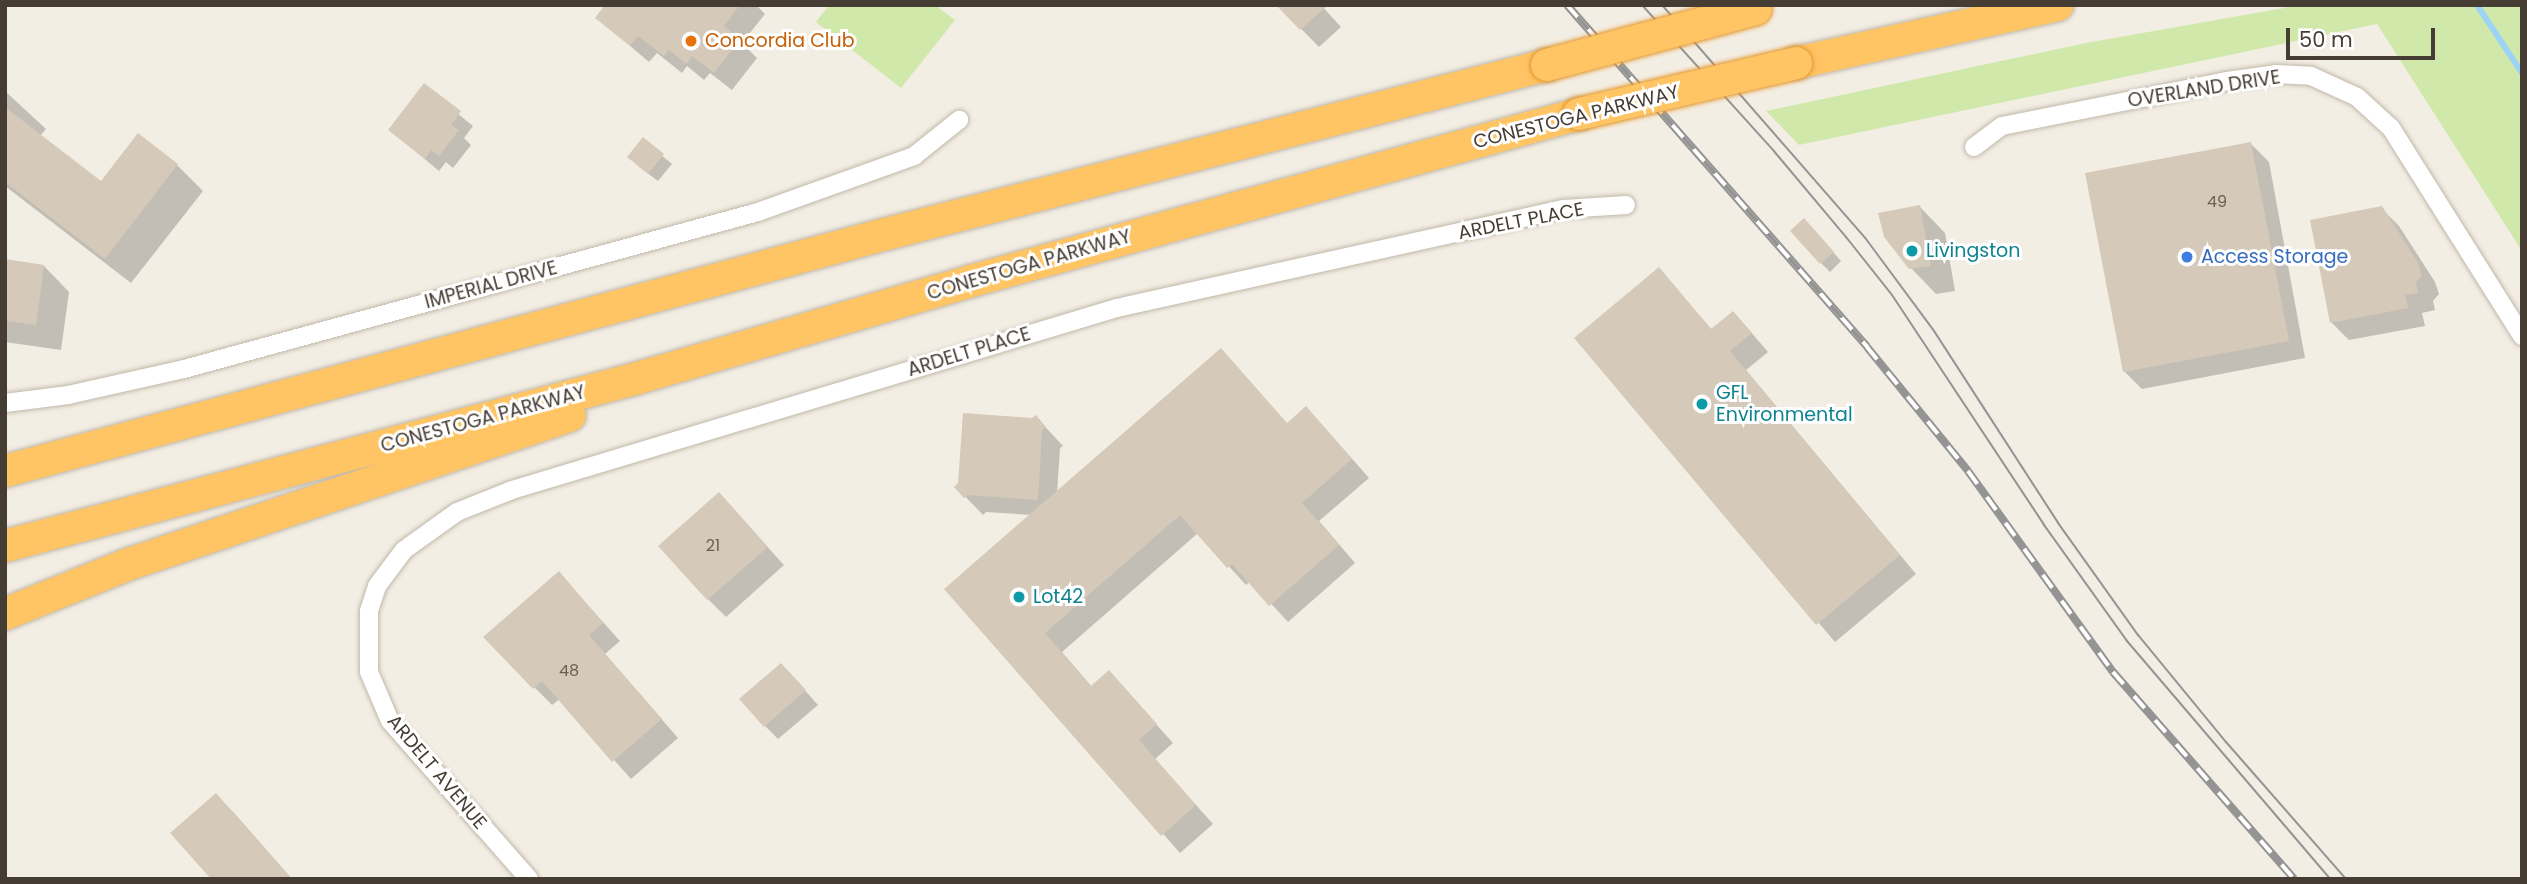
<!DOCTYPE html>
<html>
<head>
<meta charset="utf-8">
<style>
	body { margin:0 }
	#map { position:relative; width:2527px; height:884px; overflow:hidden; background:#f3eee4; font-family:Poppins,sans-serif }
	div>[style] { position:absolute }
	.green>* { inset:0; background:#d0e9ab }
	.shadow>* { inset:0; background:#0003 }
	.stream>* { height:6px; margin:-3px; padding:0 3px; transform-origin:3px; border-radius:3px; background:#9dd4f3 }
	.building>* { inset:0; background:#d5c9b9 }
	.roads { filter:drop-shadow(0 0 2px #c1b8a9) drop-shadow(0 0 2px #c1b8a9) }
	.street>* { height:18px; margin:-9px; padding:0 9px; transform-origin:9px; border-radius:9px; background:#fff }
	.highway>* { height:32px; margin:-16px; padding:0 16px; transform-origin:16px; border-radius:16px; background:#ffc463 }
	.tram>* { height:2px; margin:-1px; padding:0 1px; transform-origin:1px; border-radius:1px; background:#949494 }
	.rail>* { height:8px; margin-top:-4px; transform-origin:0; background:repeating-linear-gradient(90deg,#fff 0 16px,#949494 0 32px); box-sizing:border-box; border-block:2px solid #949494 }
	.bridges { filter:drop-shadow(0 0 2px #e3982e) drop-shadow(0 0 2px #e3982e) }
	.highway-bridge>* { height:32px; margin:-16px; padding:0 16px; transform-origin:16px; border-radius:16px; background:#ffc463 }
	.dots>* { width:19px; height:19px; translate:-50% -50%; box-sizing:border-box; border:4px solid #fff; border-radius:50% }
	span { translate:-50% -50%; white-space:nowrap; text-align:center; line-height:1.15; -webkit-text-stroke:6px #fff; paint-order:stroke }
	.number-label { font-size:16px; color:#696055 }
	.number-label span { -webkit-text-stroke-width:0 }
	.food-label { font-size:19px; color:#c56008 }
	.left { translate:0 -50%; text-align:left }
	.street-label { font-size:19px; color:#453d34 }
	.culture-label { font-size:19px; color:#0d838f }
	.shop-label { font-size:19px; color:#366cbe }
	.frame { position:absolute; inset:0; border:7px solid #453d34; pointer-events:none }
	.scale { position:absolute; left:2286px; top:28px; width:149px; height:32px; box-sizing:border-box; border:4px solid #453d34; border-top:0; padding-left:9px; font-size:21px; line-height:24px; white-space:nowrap; color:#453d34; -webkit-text-stroke:5px #fff; paint-order:stroke }
</style>
</head>
<body>
<div id="map">
	<div class="green">
		<i style="clip-path:polygon(829px 5px,935px 5px,955px 20px,901px 88px,816px 22px)"></i>
		<i style="clip-path:polygon(2300px 5px,2519px 5px,2522px 10px,2522px 251px,2377px 24px,1799px 145px,1766px 111px,2086px 43px)"></i>
	</div>
	<div class="shadow">
		<i style="clip-path:polygon(607px 5px,756px 5px,765px 14px,742px 43px,757px 58px,732px 90px,710px 73px,704px 80px,687px 66px,682px 73px,657px 53px,649px 62px,597px 18px)"></i>
		<i style="clip-path:polygon(1278px 5px,1321px 5px,1341px 27px,1319px 47px)"></i>
		<i style="clip-path:polygon(424px 86px,473px 126px,464px 138px,471px 145px,453px 168px,446px 162px,439px 171px,390px 130px)"></i>
		<i style="clip-path:polygon(5px 91px,46px 129px,40px 136px,101px 184px,139px 136px,177px 165px,203px 191px,131px 283px,5px 186px)"></i>
		<i style="clip-path:polygon(643px 140px,672px 164px,658px 181px,638px 166px)"></i>
		<i style="clip-path:polygon(2251px 144px,2269px 162px,2305px 358px,2142px 389px,2124px 371px)"></i>
		<i style="clip-path:polygon(1920px 207px,1945px 233px,1955px 291px,1936px 294px,1911px 268px)"></i>
		<i style="clip-path:polygon(2381px 208px,2399px 226px,2435px 282px,2439px 294px,2433px 301px,2435px 310px,2422px 313px,2425px 326px,2349px 340px,2331px 322px)"></i>
		<i style="clip-path:polygon(1813px 229px,1841px 261px,1830px 272px,1821px 263px)"></i>
		<i style="clip-path:polygon(5px 261px,44px 266px,69px 292px,61px 350px,5px 342px)"></i>
		<i style="clip-path:polygon(1659px 269px,1712px 330px,1733px 313px,1750px 331px,1768px 352px,1746px 370px,1916px 574px,1835px 642px,1577px 338px)"></i>
		<i style="clip-path:polygon(1036px 417px,1063px 446px,1060px 448px,1057px 494px,1288px 425px,1324px 427px,1369px 478px,1319px 521px,1355px 563px,1288px 622px,1250px 581px,1246px 585px,1198px 533px,1062px 652px,1092px 687px,1109px 672px,1173px 743px,1155px 759px,1213px 824px,1180px 853px,947px 589px,1032px 515px,986px 512px,983px 515px,956px 487px)"></i>
		<i style="clip-path:polygon(719px 494px,784px 565px,726px 617px,708px 599px)"></i>
		<i style="clip-path:polygon(559px 573px,620px 641px,605px 654px,678px 738px,631px 779px,560px 699px,552px 705px,485px 637px)"></i>
		<i style="clip-path:polygon(794px 678px,818px 705px,778px 739px,765px 726px)"></i>
		<i style="clip-path:polygon(216px 795px,234px 813px,292px 879px,213px 879px)"></i>
	</div>
	<div class="stream">
		<i style="left:2477px;top:5px;width:82px;rotate:56.5deg"></i>
	</div>
	<div class="building">
		<i style="clip-path:polygon(605px 5px,740px 5px,724px 26px,740px 39px,714px 73px,692px 56px,686px 64px,669px 50px,664px 56px,638px 36px,630px 46px,595px 18px)"></i>
		<i style="clip-path:polygon(1276px 5px,1328px 5px,1300px 30px)"></i>
		<i style="clip-path:polygon(424px 83px,461px 111px,451px 125px,459px 130px,439px 156px,431px 150px,425px 159px,388px 130px)"></i>
		<i style="clip-path:polygon(5px 107px,101px 181px,138px 133px,178px 164px,105px 259px,5px 182px)"></i>
		<i style="clip-path:polygon(643px 137px,664px 154px,648px 174px,627px 157px)"></i>
		<i style="clip-path:polygon(2251px 142px,2289px 341px,2123px 372px,2085px 173px)"></i>
		<i style="clip-path:polygon(1920px 205px,1931px 266px,1909px 269px,1884px 237px,1878px 213px)"></i>
		<i style="clip-path:polygon(2382px 206px,2418px 263px,2422px 276px,2416px 282px,2418px 293px,2405px 295px,2408px 308px,2330px 323px,2310px 220px)"></i>
		<i style="clip-path:polygon(1804px 218px,1834px 252px,1820px 264px,1790px 231px)"></i>
		<i style="clip-path:polygon(5px 259px,44px 265px,36px 325px,5px 321px)"></i>
		<i style="clip-path:polygon(1659px 267px,1711px 329px,1733px 311px,1752px 333px,1730px 351px,1900px 555px,1816px 625px,1574px 338px)"></i>
		<i style="clip-path:polygon(1221px 348px,1287px 423px,1306px 406px,1352px 459px,1302px 503px,1339px 545px,1269px 606px,1232px 564px,1227px 568px,1180px 515px,1045px 633px,1091px 686px,1109px 670px,1157px 724px,1139px 740px,1196px 805px,1161px 836px,944px 589px)"></i>
		<i style="clip-path:polygon(963px 413px,1032px 418px,1036px 415px,1046px 427px,1042px 430px,1038px 500px,968px 495px,964px 498px,954px 487px,958px 483px)"></i>
		<i style="clip-path:polygon(719px 492px,768px 547px,707px 600px,658px 546px)"></i>
		<i style="clip-path:polygon(559px 571px,603px 623px,589px 635px,662px 719px,612px 762px,542px 681px,533px 689px,483px 637px)"></i>
		<i style="clip-path:polygon(781px 663px,806px 690px,764px 727px,739px 699px)"></i>
		<i style="clip-path:polygon(216px 793px,292px 879px,211px 879px,170px 833px)"></i>
	</div>
	<div class="roads">
		<div class="street">
			<i style="left:1974px;top:147px;width:35px;rotate:-37deg"></i>
			<i style="left:2002px;top:126px;width:229px;rotate:-11.3deg"></i>
			<i style="left:2227px;top:81px;width:49px;rotate:-8.1deg"></i>
			<i style="left:2276px;top:74px;width:35px;rotate:3deg"></i>
			<i style="left:2311px;top:76px;width:51px;rotate:24.5deg"></i>
			<i style="left:2357px;top:97px;width:46px;rotate:42.4deg"></i>
			<i style="left:2391px;top:128px;width:246px;rotate:57.8deg"></i>
			<i style="left:5px;top:403px;width:64px;rotate:-7.2deg"></i>
			<i style="left:68px;top:395px;width:119px;rotate:-12.6deg"></i>
			<i style="left:184px;top:369px;width:595px;rotate:-15.3deg"></i>
			<i style="left:758px;top:212px;width:166px;rotate:-19.7deg"></i>
			<i style="left:914px;top:156px;width:58px;rotate:-38.7deg"></i>
			<i style="left:529px;top:879px;width:210px;rotate:-131.3deg"></i>
			<i style="left:390px;top:721px;width:53px;rotate:-113.2deg"></i>
			<i style="left:369px;top:672px;width:61px;rotate:-90deg"></i>
			<i style="left:369px;top:611px;width:26px;rotate:-72deg"></i>
			<i style="left:377px;top:586px;width:45px;rotate:-53.1deg"></i>
			<i style="left:404px;top:550px;width:65px;rotate:-35.6deg"></i>
			<i style="left:457px;top:512px;width:59px;rotate:-21.8deg"></i>
			<i style="left:512px;top:490px;width:632px;rotate:-16.74deg"></i>
			<i style="left:1117px;top:308px;width:458px;rotate:-12.5deg"></i>
			<i style="left:1564px;top:209px;width:62px;rotate:-3.7deg"></i>
		</div>
		<div class="highway">
			<i style="left:1796px;top:63px;width:268px;rotate:-12.5deg"></i>
			<i style="left:5px;top:471px;width:912px;rotate:-15.06deg"></i>
			<i style="left:886px;top:234px;width:682px;rotate:-14.34deg"></i>
			<i style="left:5px;top:546px;width:655px;rotate:-14.86deg"></i>
			<i style="left:638px;top:378px;width:347px;rotate:-16.2deg"></i>
			<i style="left:971px;top:281px;width:631px;rotate:-15.36deg"></i>
			<i style="left:5px;top:614px;width:134px;rotate:-22deg"></i>
			<i style="left:129px;top:564px;width:465px;rotate:-18.6deg"></i>
		</div>
	</div>
	<div class="tram">
		<i style="left:1642px;top:5px;width:195px;rotate:47.9deg"></i>
		<i style="left:1773px;top:150px;width:114px;rotate:50deg"></i>
		<i style="left:1846px;top:237px;width:74px;rotate:51.6deg"></i>
		<i style="left:1892px;top:295px;width:276px;rotate:56.5deg"></i>
		<i style="left:2044px;top:525px;width:143px;rotate:54.4deg"></i>
		<i style="left:2127px;top:641px;width:313px;rotate:49.5deg"></i>
		<i style="left:1662px;top:5px;width:310px;rotate:48.9deg"></i>
		<i style="left:1866px;top:239px;width:114px;rotate:53.5deg"></i>
		<i style="left:1934px;top:331px;width:229px;rotate:57.1deg"></i>
		<i style="left:2058px;top:523px;width:138px;rotate:54.5deg"></i>
		<i style="left:2138px;top:635px;width:139px;rotate:50.6deg"></i>
		<i style="left:2226px;top:742px;width:182px;rotate:48.8deg"></i>
	</div>
	<div class="rail">
		<i style="left:1567px;top:5px;width:455px;rotate:48.7deg"></i>
		<i style="left:1867px;top:347px;width:160px;rotate:50.8deg"></i>
		<i style="left:1968px;top:471px;width:248px;rotate:54.2deg"></i>
		<i style="left:2113px;top:672px;width:275px;rotate:48.8deg"></i>
	</div>
	<div class="bridges">
		<div class="highway-bridge">
			<i style="left:1547px;top:65px;width:216px;rotate:-15deg"></i>
			<i style="left:1579px;top:114px;width:223px;rotate:-13.2deg"></i>
		</div>
	</div>
	<div class="dots">
		<i style="left:691px;top:41px;background:#e8710a"></i>
		<i style="left:1912px;top:251px;background:#0f9aa8"></i>
		<i style="left:2187px;top:257px;background:#3f7fe0"></i>
		<i style="left:1702px;top:404px;background:#0f9aa8"></i>
		<i style="left:1019px;top:597px;background:#0f9aa8"></i>
	</div>
	<div class="number-label">
		<span style="left:2217px;top:202px">49</span>
		<span style="left:713px;top:546px">21</span>
		<span style="left:569px;top:671px">48</span>
	</div>
	<div class="food-label">
		<span class="left" style="left:705px;top:41px">Concordia Club</span>
	</div>
	<div class="street-label">
		<span style="left:2204px;top:89px;rotate:-9deg">OVERLAND DRIVE</span>
		<span style="left:1576px;top:117px;rotate:-14deg">CONESTOGA PARKWAY</span>
		<span style="left:1521px;top:221px;rotate:-11deg">ARDELT PLACE</span>
		<span style="left:1029px;top:265px;rotate:-16deg">CONESTOGA PARKWAY</span>
		<span style="left:491px;top:285px;rotate:-15deg">IMPERIAL DRIVE</span>
		<span style="left:969px;top:352px;rotate:-17deg">ARDELT PLACE</span>
		<span style="left:483px;top:419px;rotate:-15deg">CONESTOGA PARKWAY</span>
		<span style="left:437px;top:772px;rotate:50deg">ARDELT AVENUE</span>
	</div>
	<div class="culture-label">
		<span class="left" style="left:1926px;top:251px">Livingston</span>
		<span class="left" style="left:1716px;top:404px">GFL<br>Environmental</span>
		<span class="left" style="left:1033px;top:597px">Lot42</span>
	</div>
	<div class="shop-label">
		<span class="left" style="left:2201px;top:257px">Access Storage</span>
	</div>
	<div class="frame"></div>
	<div class="scale">50 m</div>
</div>
</body>
</html>
